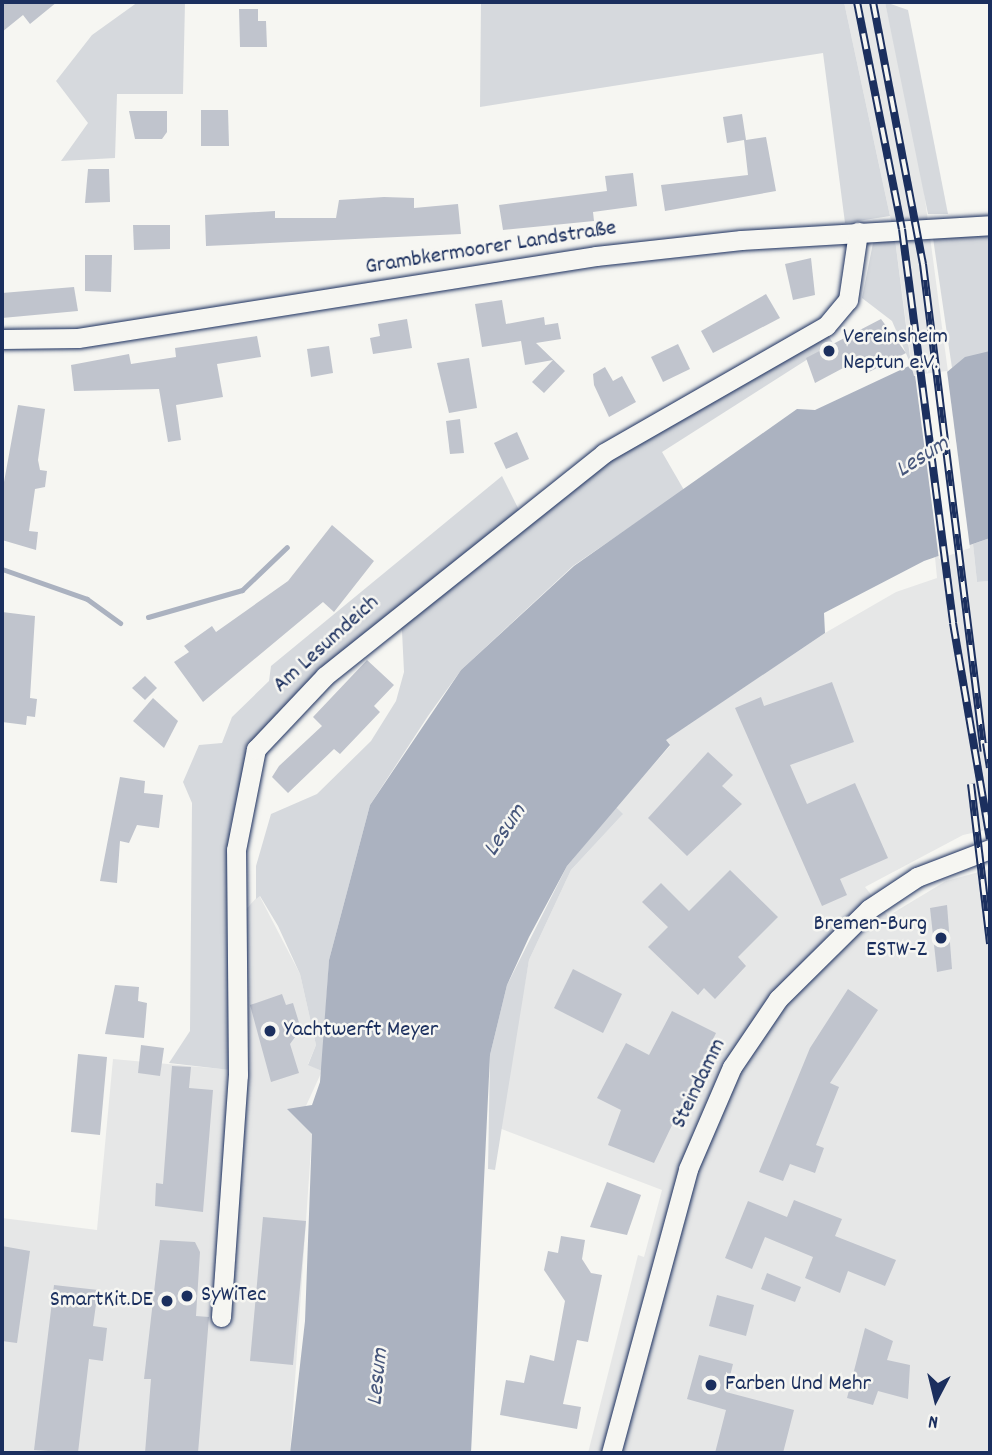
<!DOCTYPE html>
<html>
<head>
<meta charset="utf-8">
<style>
	body { margin:0 }
	#map { position:relative; width:992px; height:1455px; overflow:hidden; background:#f6f6f2; font-family:Dekko,sans-serif }
	div>[style] { position:absolute }
	.built>* { inset:0; background:#e6e7e7 }
	.green>* { inset:0; background:#d6d9dd }
	.water>* { inset:0; background:#abb2c0 }
	.pier>* { inset:0; background:#f6f6f2 }
	.stream>* { height:5px; margin:-2.5px; padding:0 2.5px; transform-origin:2.5px; border-radius:2.5px; background:#abb2c0 }
	.building>* { inset:0; background:#c0c4cd }
	.roads { filter:drop-shadow(0 0 2px #1b2f5e) drop-shadow(0 0 2px #1b2f5e) }
	.minor>* { height:19px; margin:-9.5px; padding:0 9.5px; transform-origin:9.5px; border-radius:9.5px; background:#f6f6f2 }
	.rail>* { height:8px; margin-top:-4px; transform-origin:0; background:repeating-linear-gradient(90deg,#f6f6f2 0 16px,#1b2f5e 0 32px); box-sizing:border-box; border-block:2px solid #1b2f5e }
	.dots>* { width:19px; height:19px; translate:-50% -50%; box-sizing:border-box; border:4px solid #f6f6f2; border-radius:50% }
	span { translate:-50% -50%; white-space:nowrap; text-align:center; line-height:1.15; -webkit-text-stroke:5px #f6f6f2; paint-order:stroke }
	.street-label { font-size:23px; color:#1b2f5e }
	.poi-label { font-size:23px; color:#1b2f5e }
	.left { translate:0 -50%; text-align:left }
	.right { translate:-100% -50%; text-align:right }
	.water-label { font-size:24px; color:#46567b; font-style:italic }
	.frame { position:absolute; inset:0; border:4px solid #1b2f5e; pointer-events:none }
	.north { position:absolute; left:901px; top:1364px; width:70px; height:70px; -webkit-text-stroke:5px #f6f6f2; paint-order:stroke; rotate:187deg; font-size:19px; font-weight:700; line-height:28px; text-align:center; color:#1b2f5e }
	.north::after { content:''; display:block; margin:auto; width:24px; height:32px; background:#1b2f5e; clip-path:polygon(50% 0,100% 100%,50% 72%,0 100%) }
</style>
</head>
<body>
<div id="map">
	<div class="built">
		<i style="clip-path:polygon(844px 2px,885px 2px,919px 154px,948px 372px,913px 376px,895px 239px)"></i>
		<i style="clip-path:polygon(973px 544px,977px 582px,990px 581px,990px 829px,963px 835px,865px 887px,888px 916px,946px 881px,990px 869px,990px 1453px,588px 1453px,638px 1255px,644px 1257px,662px 1190px,499px 1128px,529px 960px,571px 870px,622px 815px,616px 807px,670px 746px,665px 740px,825px 633px,896px 592px,937px 578px,935px 557px)"></i>
		<i style="clip-path:polygon(259px 895px,300px 974px,316px 1045px,308px 1064px,322px 1071px,305px 1108px,312px 1134px,290px 1453px,2px 1453px,2px 1218px,97px 1230px,113px 1059px,244px 1071px,242px 914px)"></i>
	</div>
	<div class="green">
		<i style="clip-path:polygon(138px 2px,185px 2px,183px 94px,117px 94px,115px 158px,61px 161px,88px 123px,56px 81px,92px 35px)"></i>
		<i style="clip-path:polygon(481px 2px,844px 2px,890px 216px,845px 223px,823px 53px,480px 107px)"></i>
		<i style="clip-path:polygon(885px 2px,908px 10px,948px 214px,928px 214px)"></i>
		<i style="clip-path:polygon(990px 236px,990px 351px,952px 368px,933px 238px)"></i>
		<i style="clip-path:polygon(895px 239px,911px 365px,892px 321px,862px 298px,873px 243px)"></i>
		<i style="clip-path:polygon(827px 333px,833px 343px,662px 452px,684px 490px,573px 566px,461px 670px,428px 716px,370px 805px,329px 960px,322px 1071px,308px 1065px,316px 1045px,300px 974px,278px 926px,260px 896px,256px 899px,256px 866px,271px 814px,317px 794px,371px 741px,396px 701px,404px 672px,402px 631px,392px 611px,250px 747px,230px 827px,230px 1070px,169px 1063px,190px 1031px,192px 803px,183px 782px,199px 745px,222px 743px,232px 717px,269px 681px,271px 666px,502px 476px,524px 520px,600px 464px)"></i>
		<i style="clip-path:polygon(990px 538px,990px 581px,977px 582px,973px 544px)"></i>
		<i style="clip-path:polygon(616px 807px,623px 814px,571px 870px,529px 960px,495px 1170px,488px 1169px,490px 1055px,507px 985px,567px 866px)"></i>
	</div>
	<div class="water">
		<i style="clip-path:polygon(990px 351px,990px 538px,924px 561px,824px 613px,825px 633px,666px 740px,670px 745px,567px 866px,529px 937px,507px 985px,490px 1055px,471px 1453px,290px 1453px,305px 1321px,312px 1134px,287px 1109px,312px 1105px,320px 1082px,329px 960px,370px 805px,461px 670px,574px 566px,797px 409px,815px 410px,911px 365px,914px 376px,947px 372px,965px 357px)"></i>
	</div>
	<div class="pier">
		<i style="clip-path:polygon(947px 371px,970px 548px,939px 559px,915px 375px)"></i>
	</div>
	<div class="stream">
		<i style="left:2px;top:569px;width:90px;rotate:19.4deg"></i>
		<i style="left:87px;top:599px;width:41px;rotate:36deg"></i>
		<i style="left:148px;top:617px;width:98px;rotate:-16deg"></i>
		<i style="left:242px;top:590px;width:62px;rotate:-43.7deg"></i>
	</div>
	<div class="building">
		<i style="clip-path:polygon(2px 2px,57px 2px,30px 24px,23px 15px,2px 32px)"></i>
		<i style="clip-path:polygon(239px 9px,258px 9px,258px 21px,266px 21px,267px 47px,240px 47px)"></i>
		<i style="clip-path:polygon(201px 110px,228px 110px,229px 146px,201px 146px)"></i>
		<i style="clip-path:polygon(129px 111px,167px 111px,167px 132px,162px 139px,135px 139px)"></i>
		<i style="clip-path:polygon(742px 114px,746px 140px,766px 137px,776px 191px,665px 211px,661px 185px,748px 175px,744px 140px,727px 143px,723px 117px)"></i>
		<i style="clip-path:polygon(88px 169px,109px 169px,110px 202px,85px 203px)"></i>
		<i style="clip-path:polygon(633px 173px,637px 206px,593px 212px,594px 221px,503px 230px,499px 205px,607px 191px,605px 176px)"></i>
		<i style="clip-path:polygon(384px 197px,414px 198px,414px 208px,458px 204px,461px 234px,206px 246px,205px 215px,275px 211px,275px 218px,336px 218px,339px 200px)"></i>
		<i style="clip-path:polygon(133px 225px,170px 225px,170px 249px,134px 250px)"></i>
		<i style="clip-path:polygon(85px 255px,112px 255px,111px 292px,85px 291px)"></i>
		<i style="clip-path:polygon(811px 258px,815px 295px,793px 300px,785px 264px)"></i>
		<i style="clip-path:polygon(74px 287px,78px 311px,2px 318px,2px 293px)"></i>
		<i style="clip-path:polygon(766px 294px,780px 318px,713px 353px,701px 331px)"></i>
		<i style="clip-path:polygon(502px 300px,506px 324px,544px 317px,545px 325px,558px 323px,561px 339px,536px 343px,565px 371px,544px 393px,532px 382px,553px 360px,525px 365px,521px 341px,482px 347px,475px 304px)"></i>
		<i style="clip-path:polygon(407px 319px,412px 348px,373px 354px,370px 338px,380px 336px,378px 324px)"></i>
		<i style="clip-path:polygon(881px 319px,906px 353px,869px 372px,862px 358px,815px 383px,806px 358px)"></i>
		<i style="clip-path:polygon(257px 336px,261px 357px,217px 364px,223px 397px,176px 405px,181px 440px,168px 442px,159px 389px,74px 391px,71px 365px,129px 354px,131px 364px,176px 357px,175px 348px)"></i>
		<i style="clip-path:polygon(678px 344px,690px 369px,663px 382px,651px 357px)"></i>
		<i style="clip-path:polygon(329px 346px,333px 373px,311px 377px,307px 349px)"></i>
		<i style="clip-path:polygon(469px 358px,477px 408px,449px 413px,437px 363px)"></i>
		<i style="clip-path:polygon(605px 367px,613px 381px,622px 376px,636px 402px,609px 417px,594px 385px,593px 374px)"></i>
		<i style="clip-path:polygon(18px 405px,45px 409px,38px 460px,40px 470px,47px 471px,45px 487px,35px 489px,29px 531px,38px 532px,36px 550px,2px 540px,2px 493px)"></i>
		<i style="clip-path:polygon(460px 419px,464px 453px,450px 454px,446px 421px)"></i>
		<i style="clip-path:polygon(517px 432px,529px 459px,506px 469px,494px 443px)"></i>
		<i style="clip-path:polygon(332px 525px,374px 561px,334px 612px,323px 602px,203px 702px,174px 662px,189px 652px,184px 646px,212px 626px,216px 632px,288px 581px)"></i>
		<i style="clip-path:polygon(2px 612px,35px 616px,30px 698px,37px 699px,35px 717px,27px 716px,26px 725px,2px 722px)"></i>
		<i style="clip-path:polygon(367px 660px,394px 685px,374px 706px,380px 712px,340px 754px,334px 749px,288px 793px,272px 777px,279px 766px,322px 726px,313px 717px)"></i>
		<i style="clip-path:polygon(145px 676px,157px 688px,145px 700px,132px 688px)"></i>
		<i style="clip-path:polygon(832px 682px,854px 742px,790px 765px,807px 804px,855px 783px,888px 858px,840px 879px,847px 895px,822px 906px,735px 708px,761px 697px,764px 706px)"></i>
		<i style="clip-path:polygon(153px 698px,178px 721px,164px 748px,133px 721px)"></i>
		<i style="clip-path:polygon(708px 752px,733px 775px,722px 786px,742px 804px,687px 856px,648px 818px)"></i>
		<i style="clip-path:polygon(120px 777px,145px 781px,144px 793px,163px 795px,159px 828px,137px 825px,129px 843px,120px 841px,117px 883px,100px 881px)"></i>
		<i style="clip-path:polygon(730px 870px,778px 917px,738px 957px,746px 966px,715px 999px,704px 988px,698px 995px,648px 947px,668px 927px,642px 902px,661px 883px,689px 911px)"></i>
		<i style="clip-path:polygon(947px 905px,952px 969px,937px 972px,930px 908px)"></i>
		<i style="clip-path:polygon(573px 969px,622px 994px,603px 1033px,554px 1008px)"></i>
		<i style="clip-path:polygon(115px 985px,139px 987px,138px 1001px,147px 1003px,144px 1038px,105px 1034px)"></i>
		<i style="clip-path:polygon(848px 989px,878px 1010px,830px 1083px,839px 1087px,816px 1145px,824px 1148px,815px 1173px,790px 1164px,783px 1181px,759px 1172px,810px 1048px)"></i>
		<i style="clip-path:polygon(282px 994px,286px 1005px,293px 1003px,301px 1029px,290px 1044px,299px 1073px,271px 1082px,250px 1005px)"></i>
		<i style="clip-path:polygon(672px 1011px,716px 1033px,654px 1163px,608px 1145px,621px 1110px,597px 1098px,626px 1043px,649px 1055px)"></i>
		<i style="clip-path:polygon(141px 1045px,164px 1048px,160px 1076px,138px 1073px)"></i>
		<i style="clip-path:polygon(78px 1054px,107px 1057px,100px 1135px,71px 1132px)"></i>
		<i style="clip-path:polygon(172px 1066px,191px 1067px,189px 1088px,213px 1090px,203px 1212px,155px 1206px,156px 1183px,163px 1184px)"></i>
		<i style="clip-path:polygon(607px 1182px,641px 1195px,627px 1235px,590px 1227px)"></i>
		<i style="clip-path:polygon(794px 1200px,842px 1219px,835px 1236px,896px 1260px,885px 1286px,848px 1271px,840px 1293px,805px 1278px,813px 1257px,765px 1237px,752px 1269px,725px 1258px,748px 1201px,787px 1217px)"></i>
		<i style="clip-path:polygon(263px 1217px,306px 1221px,293px 1365px,250px 1361px)"></i>
		<i style="clip-path:polygon(561px 1236px,585px 1240px,582px 1259px,591px 1273px,602px 1275px,588px 1342px,577px 1340px,563px 1404px,581px 1407px,577px 1429px,500px 1415px,506px 1380px,524px 1383px,530px 1355px,554px 1361px,565px 1301px,544px 1270px,548px 1251px,558px 1253px)"></i>
		<i style="clip-path:polygon(160px 1240px,195px 1242px,200px 1252px,196px 1316px,209px 1317px,198px 1453px,145px 1453px,151px 1379px,144px 1379px)"></i>
		<i style="clip-path:polygon(2px 1246px,30px 1251px,17px 1343px,2px 1341px)"></i>
		<i style="clip-path:polygon(767px 1273px,801px 1287px,795px 1302px,761px 1289px)"></i>
		<i style="clip-path:polygon(54px 1285px,98px 1290px,93px 1326px,107px 1328px,103px 1361px,89px 1359px,78px 1453px,34px 1450px)"></i>
		<i style="clip-path:polygon(717px 1295px,754px 1305px,746px 1336px,709px 1326px)"></i>
		<i style="clip-path:polygon(865px 1328px,893px 1341px,887px 1360px,910px 1365px,908px 1399px,878px 1391px,873px 1405px,847px 1398px)"></i>
		<i style="clip-path:polygon(699px 1355px,733px 1364px,726px 1392px,794px 1410px,783px 1453px,715px 1453px,726px 1410px,687px 1399px)"></i>
	</div>
	<div class="roads">
		<div class="minor">
			<i style="left:2px;top:339px;width:76px;rotate:-0.8deg"></i>
			<i style="left:78px;top:338px;width:524px;rotate:-9deg"></i>
			<i style="left:596px;top:256px;width:146px;rotate:-6.3deg"></i>
			<i style="left:741px;top:240px;width:249px;rotate:-3.4deg"></i>
			<i style="left:221px;top:1317px;width:243px;rotate:-86deg"></i>
			<i style="left:238px;top:1075px;width:225px;rotate:-90.5deg"></i>
			<i style="left:236px;top:850px;width:103px;rotate:-78.8deg"></i>
			<i style="left:256px;top:749px;width:100px;rotate:-46.6deg"></i>
			<i style="left:325px;top:676px;width:357px;rotate:-38.6deg"></i>
			<i style="left:604px;top:453px;width:256px;rotate:-29.8deg"></i>
			<i style="left:826px;top:326px;width:34px;rotate:-50deg"></i>
			<i style="left:848px;top:300px;width:69px;rotate:-81.6deg"></i>
			<i style="left:611px;top:1453px;width:294px;rotate:-74.8deg"></i>
			<i style="left:688px;top:1169px;width:111px;rotate:-66.7deg"></i>
			<i style="left:732px;top:1067px;width:82px;rotate:-55.9deg"></i>
			<i style="left:778px;top:999px;width:128px;rotate:-44.7deg"></i>
			<i style="left:869px;top:909px;width:58px;rotate:-33.7deg"></i>
			<i style="left:917px;top:877px;width:78px;rotate:-21deg"></i>
		</div>
	</div>
	<div class="rail">
		<i style="left:857px;top:2px;width:231px;rotate:78.8deg"></i>
		<i style="left:902px;top:229px;width:397px;rotate:82.6deg"></i>
		<i style="left:953px;top:623px;width:219px;rotate:80.3deg"></i>
		<i style="left:873px;top:2px;width:267px;rotate:79.2deg"></i>
		<i style="left:923px;top:264px;width:491px;rotate:82.9deg"></i>
		<i style="left:986px;top:743px;width:25px;rotate:81deg"></i>
		<i style="left:971px;top:784px;width:161px;rotate:83.2deg"></i>
	</div>
	<div class="dots">
		<i style="left:829px;top:351px;background:#1b2f5e"></i>
		<i style="left:941px;top:938px;background:#1b2f5e"></i>
		<i style="left:270px;top:1031px;background:#1b2f5e"></i>
		<i style="left:187px;top:1296px;background:#1b2f5e"></i>
		<i style="left:167px;top:1301px;background:#1b2f5e"></i>
		<i style="left:711px;top:1385px;background:#1b2f5e"></i>
	</div>
	<div class="street-label">
		<span style="left:491px;top:249px;rotate:-9deg">Grambkermoorer Landstraße</span>
		<span style="left:327px;top:645px;rotate:-42deg">Am Lesumdeich</span>
		<span style="left:700px;top:1084px;rotate:-64deg">Steindamm</span>
	</div>
	<div class="poi-label">
		<span class="left" style="left:843px;top:351px">Vereinsheim<br>Neptun e.V.</span>
		<span class="right" style="left:927px;top:938px">Bremen-Burg<br>ESTW-Z</span>
		<span class="left" style="left:284px;top:1031px">Yachtwerft Meyer</span>
		<span class="left" style="left:201px;top:1296px">SyWiTec</span>
		<span class="right" style="left:153px;top:1301px">SmartKit.DE</span>
		<span class="left" style="left:725px;top:1385px">Farben Und Mehr</span>
	</div>
	<div class="water-label">
		<span style="left:923px;top:458px;rotate:-32deg">Lesum</span>
		<span style="left:506px;top:831px;rotate:-56deg">Lesum</span>
		<span style="left:379px;top:1377px;rotate:-84deg">Lesum</span>
	</div>
	<div class="frame"></div>
	<div class="north">N</div>
</div>
</body>
</html>
